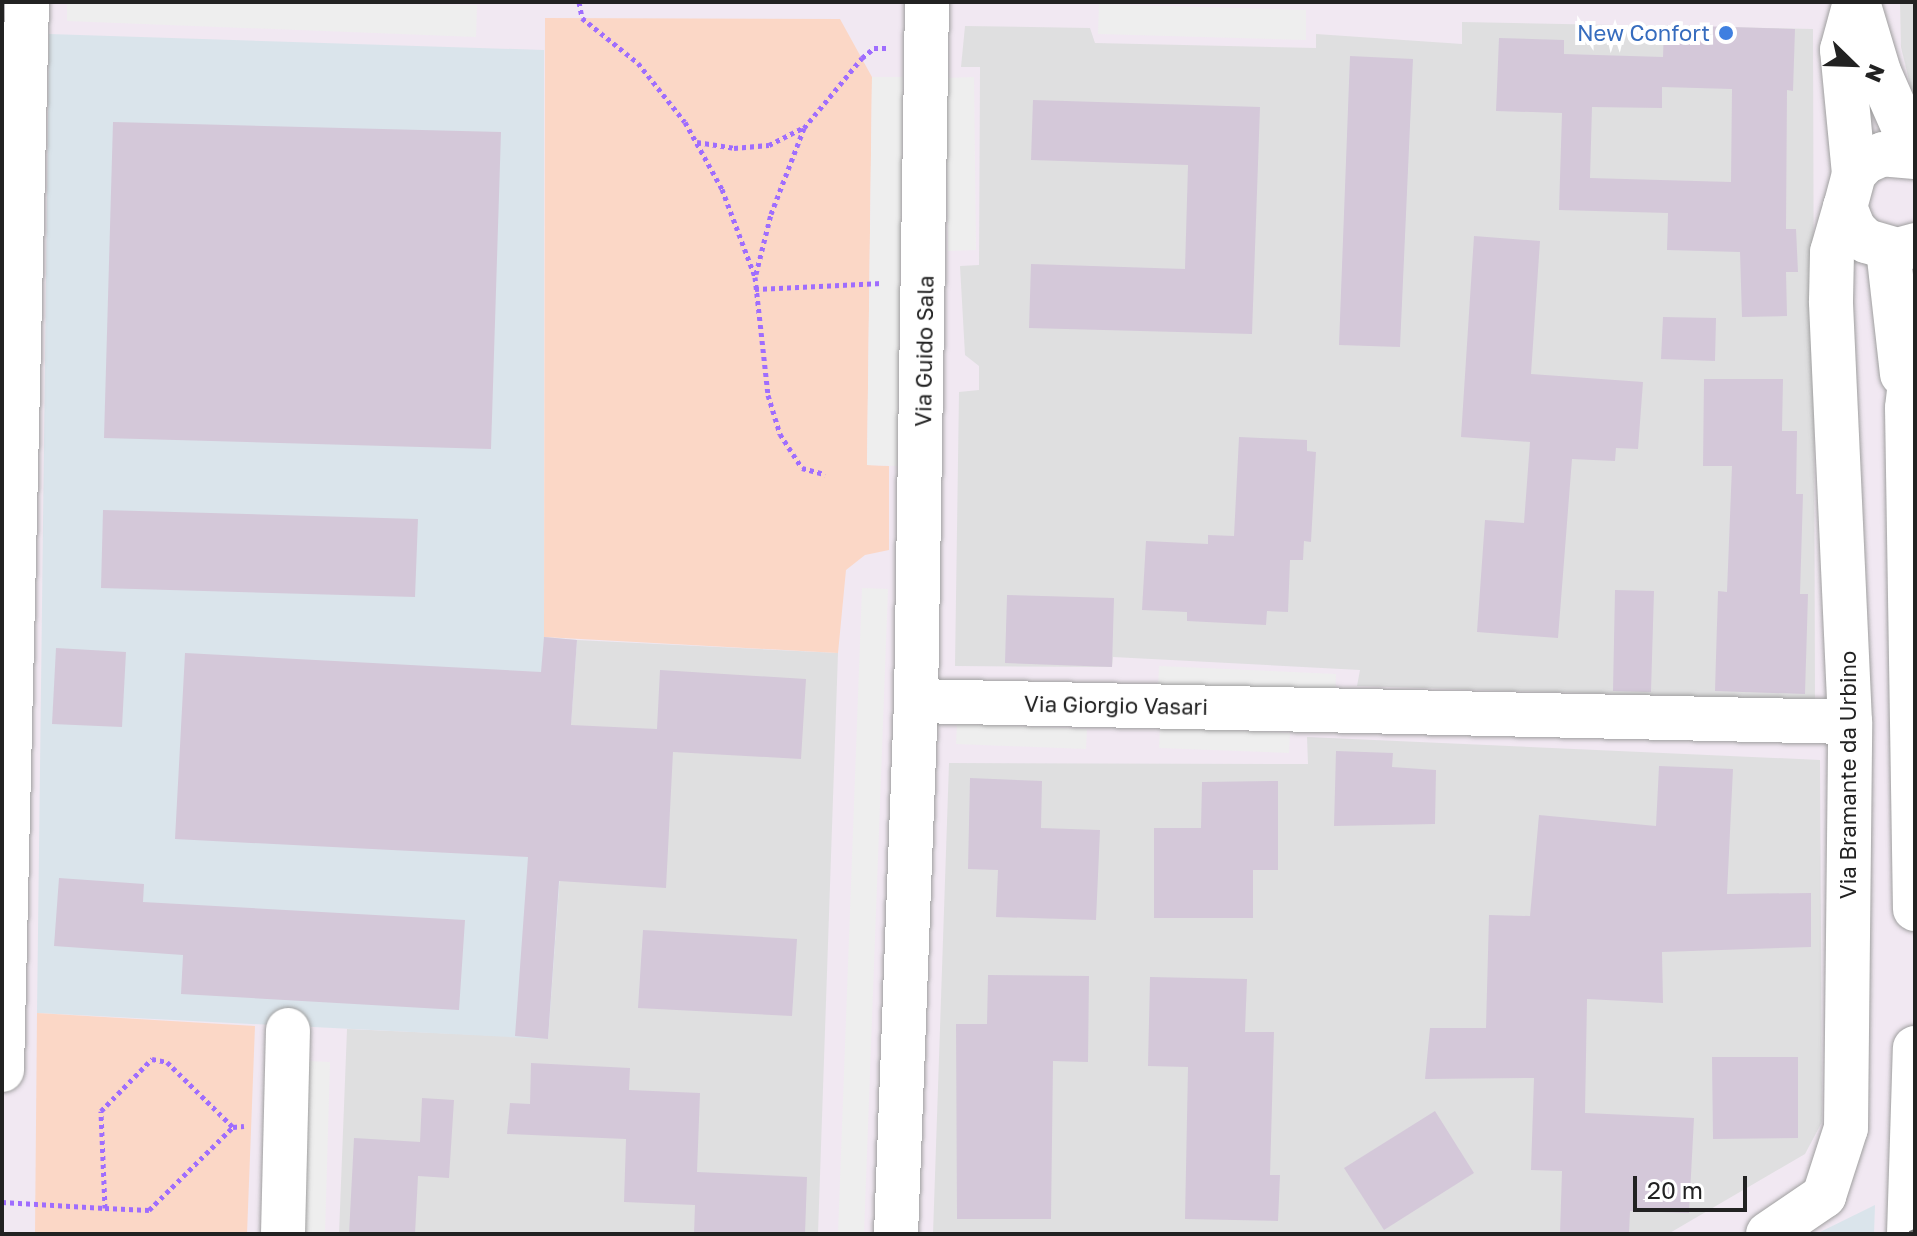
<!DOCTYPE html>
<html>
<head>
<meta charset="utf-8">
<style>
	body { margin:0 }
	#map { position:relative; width:1917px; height:1236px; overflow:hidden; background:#f1e8f2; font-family:"Golos Text",sans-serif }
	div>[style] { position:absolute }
	.residential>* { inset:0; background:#dfdfe0 }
	.industrial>* { inset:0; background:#dae4eb }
	.park>* { inset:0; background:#fbd7c6 }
	.parking>* { inset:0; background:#eee }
	.building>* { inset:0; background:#d4c8d9 }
	.path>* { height:5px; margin-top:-2.5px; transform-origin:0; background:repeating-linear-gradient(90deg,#9f6dfe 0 4px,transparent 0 8px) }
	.roads { filter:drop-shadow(0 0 2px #9f9f9f) drop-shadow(0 0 2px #9f9f9f) }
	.minor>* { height:44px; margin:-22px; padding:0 22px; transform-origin:22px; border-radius:22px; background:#fff }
	.tertiary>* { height:44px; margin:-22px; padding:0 22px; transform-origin:22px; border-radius:22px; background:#fff }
	.rail>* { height:6px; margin-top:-3px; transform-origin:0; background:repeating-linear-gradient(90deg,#707070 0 16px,transparent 0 32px) }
	.dots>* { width:22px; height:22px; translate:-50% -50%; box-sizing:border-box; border:4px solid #fff; border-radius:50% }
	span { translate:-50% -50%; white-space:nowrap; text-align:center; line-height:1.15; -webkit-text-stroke:8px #fff; paint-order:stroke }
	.shop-label { font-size:22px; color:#366cbe }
	.right { translate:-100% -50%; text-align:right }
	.street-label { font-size:22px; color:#222 }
	.frame { position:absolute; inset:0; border:4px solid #222; pointer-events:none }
	.north { position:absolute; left:1813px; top:24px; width:80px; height:80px; -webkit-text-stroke:6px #fff; paint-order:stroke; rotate:113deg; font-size:22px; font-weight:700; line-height:32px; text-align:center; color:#222 }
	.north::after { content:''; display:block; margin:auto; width:28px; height:36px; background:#222; clip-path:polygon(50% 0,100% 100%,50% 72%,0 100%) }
	.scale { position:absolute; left:1633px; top:1176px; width:114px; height:36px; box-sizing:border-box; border:4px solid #222; border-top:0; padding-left:10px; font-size:24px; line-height:28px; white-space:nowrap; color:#222; -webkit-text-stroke:6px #fff; paint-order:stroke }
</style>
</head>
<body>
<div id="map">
	<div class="residential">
		<i style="clip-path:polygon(1900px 2px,1915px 2px,1915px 105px,1901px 47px)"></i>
		<i style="clip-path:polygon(1462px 22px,1813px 29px,1815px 700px,1357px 686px,1360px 670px,1113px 657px,1112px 667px,955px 666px,959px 392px,979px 390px,979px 366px,965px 355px,960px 266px,979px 265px,980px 67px,961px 67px,965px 26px,1090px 28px,1095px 43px,1316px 48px,1316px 34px,1462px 44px)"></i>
		<i style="clip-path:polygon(577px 640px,838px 653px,818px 1234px,339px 1234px,347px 1029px,548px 1038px)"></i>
		<i style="clip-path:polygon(1307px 737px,1820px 760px,1822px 1122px,1805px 1154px,1668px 1234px,933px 1234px,949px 763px,1308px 764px)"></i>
	</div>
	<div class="industrial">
		<i style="clip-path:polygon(49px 34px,544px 50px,544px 637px,577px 640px,548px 1039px,37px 1013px)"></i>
		<i style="clip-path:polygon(1875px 1205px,1874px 1234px,1816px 1234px)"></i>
	</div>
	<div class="park">
		<i style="clip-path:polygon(545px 18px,840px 19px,872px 77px,867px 465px,889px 466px,889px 550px,865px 555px,846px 570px,838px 653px,544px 637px)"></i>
		<i style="clip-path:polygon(37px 1013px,255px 1026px,247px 1234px,35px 1234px)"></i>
	</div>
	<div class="parking">
		<i style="clip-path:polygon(67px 2px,477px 5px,476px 37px,67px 21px)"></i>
		<i style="clip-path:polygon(1099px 4px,1306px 10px,1306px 40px,1098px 34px)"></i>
		<i style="clip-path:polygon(872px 77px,903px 77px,897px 466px,867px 465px)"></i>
		<i style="clip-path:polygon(974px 77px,976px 250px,948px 251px,946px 78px)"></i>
		<i style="clip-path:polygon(862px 588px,888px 589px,864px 1234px,838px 1234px)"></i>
		<i style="clip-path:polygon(1159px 666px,1336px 674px,1335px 698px,1158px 690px)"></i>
		<i style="clip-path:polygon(957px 724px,1087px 729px,1086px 749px,956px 744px)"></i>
		<i style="clip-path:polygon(1160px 727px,1290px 733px,1289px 753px,1159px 748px)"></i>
		<i style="clip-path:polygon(308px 1061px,330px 1062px,325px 1234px,303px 1234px)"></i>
	</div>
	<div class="building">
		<i style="clip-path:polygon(evenodd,1664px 25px,1795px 29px,1793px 91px,1787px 90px,1786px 229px,1796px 229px,1798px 272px,1786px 272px,1787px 316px,1742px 317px,1740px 252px,1667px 250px,1668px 213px,1559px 210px,1562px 113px,1496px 111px,1499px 38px,1564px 40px,1564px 54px,1663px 57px,1664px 25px,1662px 87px,1732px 89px,1731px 182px,1590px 178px,1592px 107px,1662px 108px,1662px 87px)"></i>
		<i style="clip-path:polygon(1350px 56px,1413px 59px,1400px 347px,1339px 345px)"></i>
		<i style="clip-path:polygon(1033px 100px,1260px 107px,1252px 334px,1029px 328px,1031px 264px,1185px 269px,1188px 165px,1031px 160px)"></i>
		<i style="clip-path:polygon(113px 122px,501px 132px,491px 449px,104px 438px)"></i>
		<i style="clip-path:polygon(1474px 236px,1540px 241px,1531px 374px,1643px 382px,1638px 449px,1616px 448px,1615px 461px,1572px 459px,1558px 638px,1477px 632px,1485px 520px,1524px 523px,1530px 442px,1461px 437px)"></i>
		<i style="clip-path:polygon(1663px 317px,1716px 318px,1715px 361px,1661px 359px)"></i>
		<i style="clip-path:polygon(1704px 379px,1783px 379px,1782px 431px,1797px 431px,1796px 494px,1803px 494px,1800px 594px,1808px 594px,1805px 694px,1715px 691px,1718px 591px,1727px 592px,1732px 466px,1703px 466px)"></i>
		<i style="clip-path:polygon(1239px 437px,1307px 440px,1307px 451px,1316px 452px,1311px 542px,1304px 541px,1303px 560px,1290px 560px,1288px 612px,1267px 611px,1266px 625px,1187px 621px,1187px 612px,1142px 610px,1146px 541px,1208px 544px,1208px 535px,1234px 536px)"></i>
		<i style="clip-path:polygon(103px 510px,418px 519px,415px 597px,101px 588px)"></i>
		<i style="clip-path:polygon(1615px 590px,1654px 591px,1651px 692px,1613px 691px)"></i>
		<i style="clip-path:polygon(1007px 595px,1114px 598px,1112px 667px,1005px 663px)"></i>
		<i style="clip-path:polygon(544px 637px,577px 640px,571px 725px,657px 729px,660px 670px,806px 679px,801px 759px,673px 752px,666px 888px,559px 881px,548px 1039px,515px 1036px,528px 857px,175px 839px,185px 653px,541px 672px)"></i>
		<i style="clip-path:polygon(56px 648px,126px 652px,122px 727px,52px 724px)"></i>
		<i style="clip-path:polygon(1336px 751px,1393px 753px,1392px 767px,1436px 770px,1435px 824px,1334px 826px)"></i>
		<i style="clip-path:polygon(1659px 766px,1733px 769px,1727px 894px,1811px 893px,1811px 947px,1662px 952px,1663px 1003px,1587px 999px,1585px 1113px,1694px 1118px,1689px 1213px,1630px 1211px,1629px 1234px,1560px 1234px,1562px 1171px,1531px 1170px,1534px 1078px,1425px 1079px,1430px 1028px,1486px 1028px,1489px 915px,1530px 916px,1539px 815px,1656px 826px)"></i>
		<i style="clip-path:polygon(970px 778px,1042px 781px,1041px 828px,1100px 830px,1096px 920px,996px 917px,998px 870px,968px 869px)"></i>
		<i style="clip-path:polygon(1278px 781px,1278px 870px,1253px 870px,1253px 918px,1154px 918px,1154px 828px,1201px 828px,1202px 782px)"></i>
		<i style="clip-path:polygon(59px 878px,144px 884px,143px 902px,465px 920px,459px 1010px,181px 994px,183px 955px,54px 946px)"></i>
		<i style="clip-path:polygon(643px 930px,797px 939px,792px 1016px,638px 1008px)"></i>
		<i style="clip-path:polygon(988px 975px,1089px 976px,1088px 1062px,1053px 1061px,1051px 1219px,957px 1219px,956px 1024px,987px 1024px)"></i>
		<i style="clip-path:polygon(1150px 977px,1247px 979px,1245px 1032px,1274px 1032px,1270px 1175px,1280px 1175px,1278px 1221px,1185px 1219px,1188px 1067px,1148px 1066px)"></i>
		<i style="clip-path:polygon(1712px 1057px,1798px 1057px,1798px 1138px,1713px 1139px)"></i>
		<i style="clip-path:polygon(531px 1063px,630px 1068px,629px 1090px,700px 1093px,697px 1172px,807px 1177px,805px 1234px,694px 1234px,695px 1205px,624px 1202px,626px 1139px,507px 1134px,510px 1103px,530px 1104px)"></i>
		<i style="clip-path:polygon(422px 1098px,454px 1100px,449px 1178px,418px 1176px,415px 1234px,349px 1234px,354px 1138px,420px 1142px)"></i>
		<i style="clip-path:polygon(1435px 1111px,1474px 1173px,1384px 1230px,1344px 1168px)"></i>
	</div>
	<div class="path">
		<i style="left:579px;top:2px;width:16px;rotate:79deg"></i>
		<i style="left:582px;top:18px;width:72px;rotate:38.8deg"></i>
		<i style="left:638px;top:63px;width:75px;rotate:51.5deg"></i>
		<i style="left:685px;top:122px;width:77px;rotate:61.1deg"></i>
		<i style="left:722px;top:189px;width:94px;rotate:69.4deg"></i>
		<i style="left:755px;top:277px;width:119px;rotate:83.7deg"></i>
		<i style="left:768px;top:395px;width:41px;rotate:72.9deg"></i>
		<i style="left:780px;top:434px;width:40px;rotate:57.1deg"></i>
		<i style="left:802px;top:468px;width:24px;rotate:15deg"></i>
		<i style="left:697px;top:142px;width:37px;rotate:9deg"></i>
		<i style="left:734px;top:148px;width:35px;rotate:-5deg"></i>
		<i style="left:769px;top:145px;width:37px;rotate:-27deg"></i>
		<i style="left:756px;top:274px;width:62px;rotate:-76deg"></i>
		<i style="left:771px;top:214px;width:92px;rotate:-69deg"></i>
		<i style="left:804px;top:128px;width:91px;rotate:-50.4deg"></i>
		<i style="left:862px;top:58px;width:16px;rotate:-40deg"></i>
		<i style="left:874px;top:48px;width:13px"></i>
		<i style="left:755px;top:289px;width:127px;rotate:-2.7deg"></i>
		<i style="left:2px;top:1202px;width:103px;rotate:3.3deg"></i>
		<i style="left:105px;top:1208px;width:97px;rotate:-92.4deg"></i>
		<i style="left:101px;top:1111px;width:73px;rotate:-45.6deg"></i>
		<i style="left:152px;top:1059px;width:15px;rotate:11deg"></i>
		<i style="left:167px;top:1062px;width:93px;rotate:44.6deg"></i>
		<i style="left:233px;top:1127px;width:11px;rotate:-5deg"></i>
		<i style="left:105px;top:1208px;width:44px;rotate:2.6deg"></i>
		<i style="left:149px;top:1210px;width:118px;rotate:-44.7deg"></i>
	</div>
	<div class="roads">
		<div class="minor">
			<i style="left:916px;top:701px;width:699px;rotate:-89.1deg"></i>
			<i style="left:2px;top:1070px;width:1068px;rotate:-88.66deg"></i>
			<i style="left:283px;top:1234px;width:204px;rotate:-88.6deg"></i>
			<i style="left:896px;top:1234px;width:533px;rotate:-87.85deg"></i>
			<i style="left:916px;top:701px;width:934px;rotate:1.29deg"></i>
			<i style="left:1768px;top:1234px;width:68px;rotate:-34.2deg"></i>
			<i style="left:1824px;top:1196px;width:71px;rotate:-72.1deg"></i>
			<i style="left:1846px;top:1128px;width:406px;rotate:-89.4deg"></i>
			<i style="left:1850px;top:722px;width:421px;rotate:-92.6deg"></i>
			<i style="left:1831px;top:301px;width:49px;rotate:-88.8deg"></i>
			<i style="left:1832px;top:252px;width:47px;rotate:-73.9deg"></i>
		</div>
		<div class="tertiary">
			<i style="left:1858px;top:2px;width:73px;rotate:73.3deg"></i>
			<i style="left:1879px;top:72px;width:90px;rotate:66.3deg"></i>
			<i style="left:1915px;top:157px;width:32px;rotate:-175deg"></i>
			<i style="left:1883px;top:154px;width:20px;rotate:156deg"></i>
			<i style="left:1865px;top:162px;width:16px;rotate:133deg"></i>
			<i style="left:1854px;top:174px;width:34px;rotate:105deg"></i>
			<i style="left:1845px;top:207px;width:24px;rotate:68deg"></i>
			<i style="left:1854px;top:229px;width:17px;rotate:45deg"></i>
			<i style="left:1866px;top:241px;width:33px;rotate:16deg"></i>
			<i style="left:1898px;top:250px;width:18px;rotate:-16deg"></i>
			<i style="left:1854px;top:174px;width:125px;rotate:-95.5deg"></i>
			<i style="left:1842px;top:50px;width:50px;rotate:-74.8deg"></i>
			<i style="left:1888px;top:249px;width:126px;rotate:83.6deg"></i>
			<i style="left:1915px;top:338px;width:70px;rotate:96.5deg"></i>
			<i style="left:1907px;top:408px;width:501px;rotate:89.09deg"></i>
			<i style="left:1909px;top:1234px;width:186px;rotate:-88.2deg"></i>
		</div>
	</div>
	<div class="rail">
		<i style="left:1910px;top:1234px;width:5px;rotate:-22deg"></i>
	</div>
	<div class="dots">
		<i style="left:1726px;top:33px;background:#3f7fe0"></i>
	</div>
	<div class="shop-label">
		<span class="right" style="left:1710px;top:33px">New Confort</span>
	</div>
	<div class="street-label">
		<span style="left:924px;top:351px;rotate:-89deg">Via Guido Sala</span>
		<span style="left:1116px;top:705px;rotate:1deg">Via Giorgio Vasari</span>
		<span style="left:1848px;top:775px;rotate:-90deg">Via Bramante da Urbino</span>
	</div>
	<div class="frame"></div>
	<div class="north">N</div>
	<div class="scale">20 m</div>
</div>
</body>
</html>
